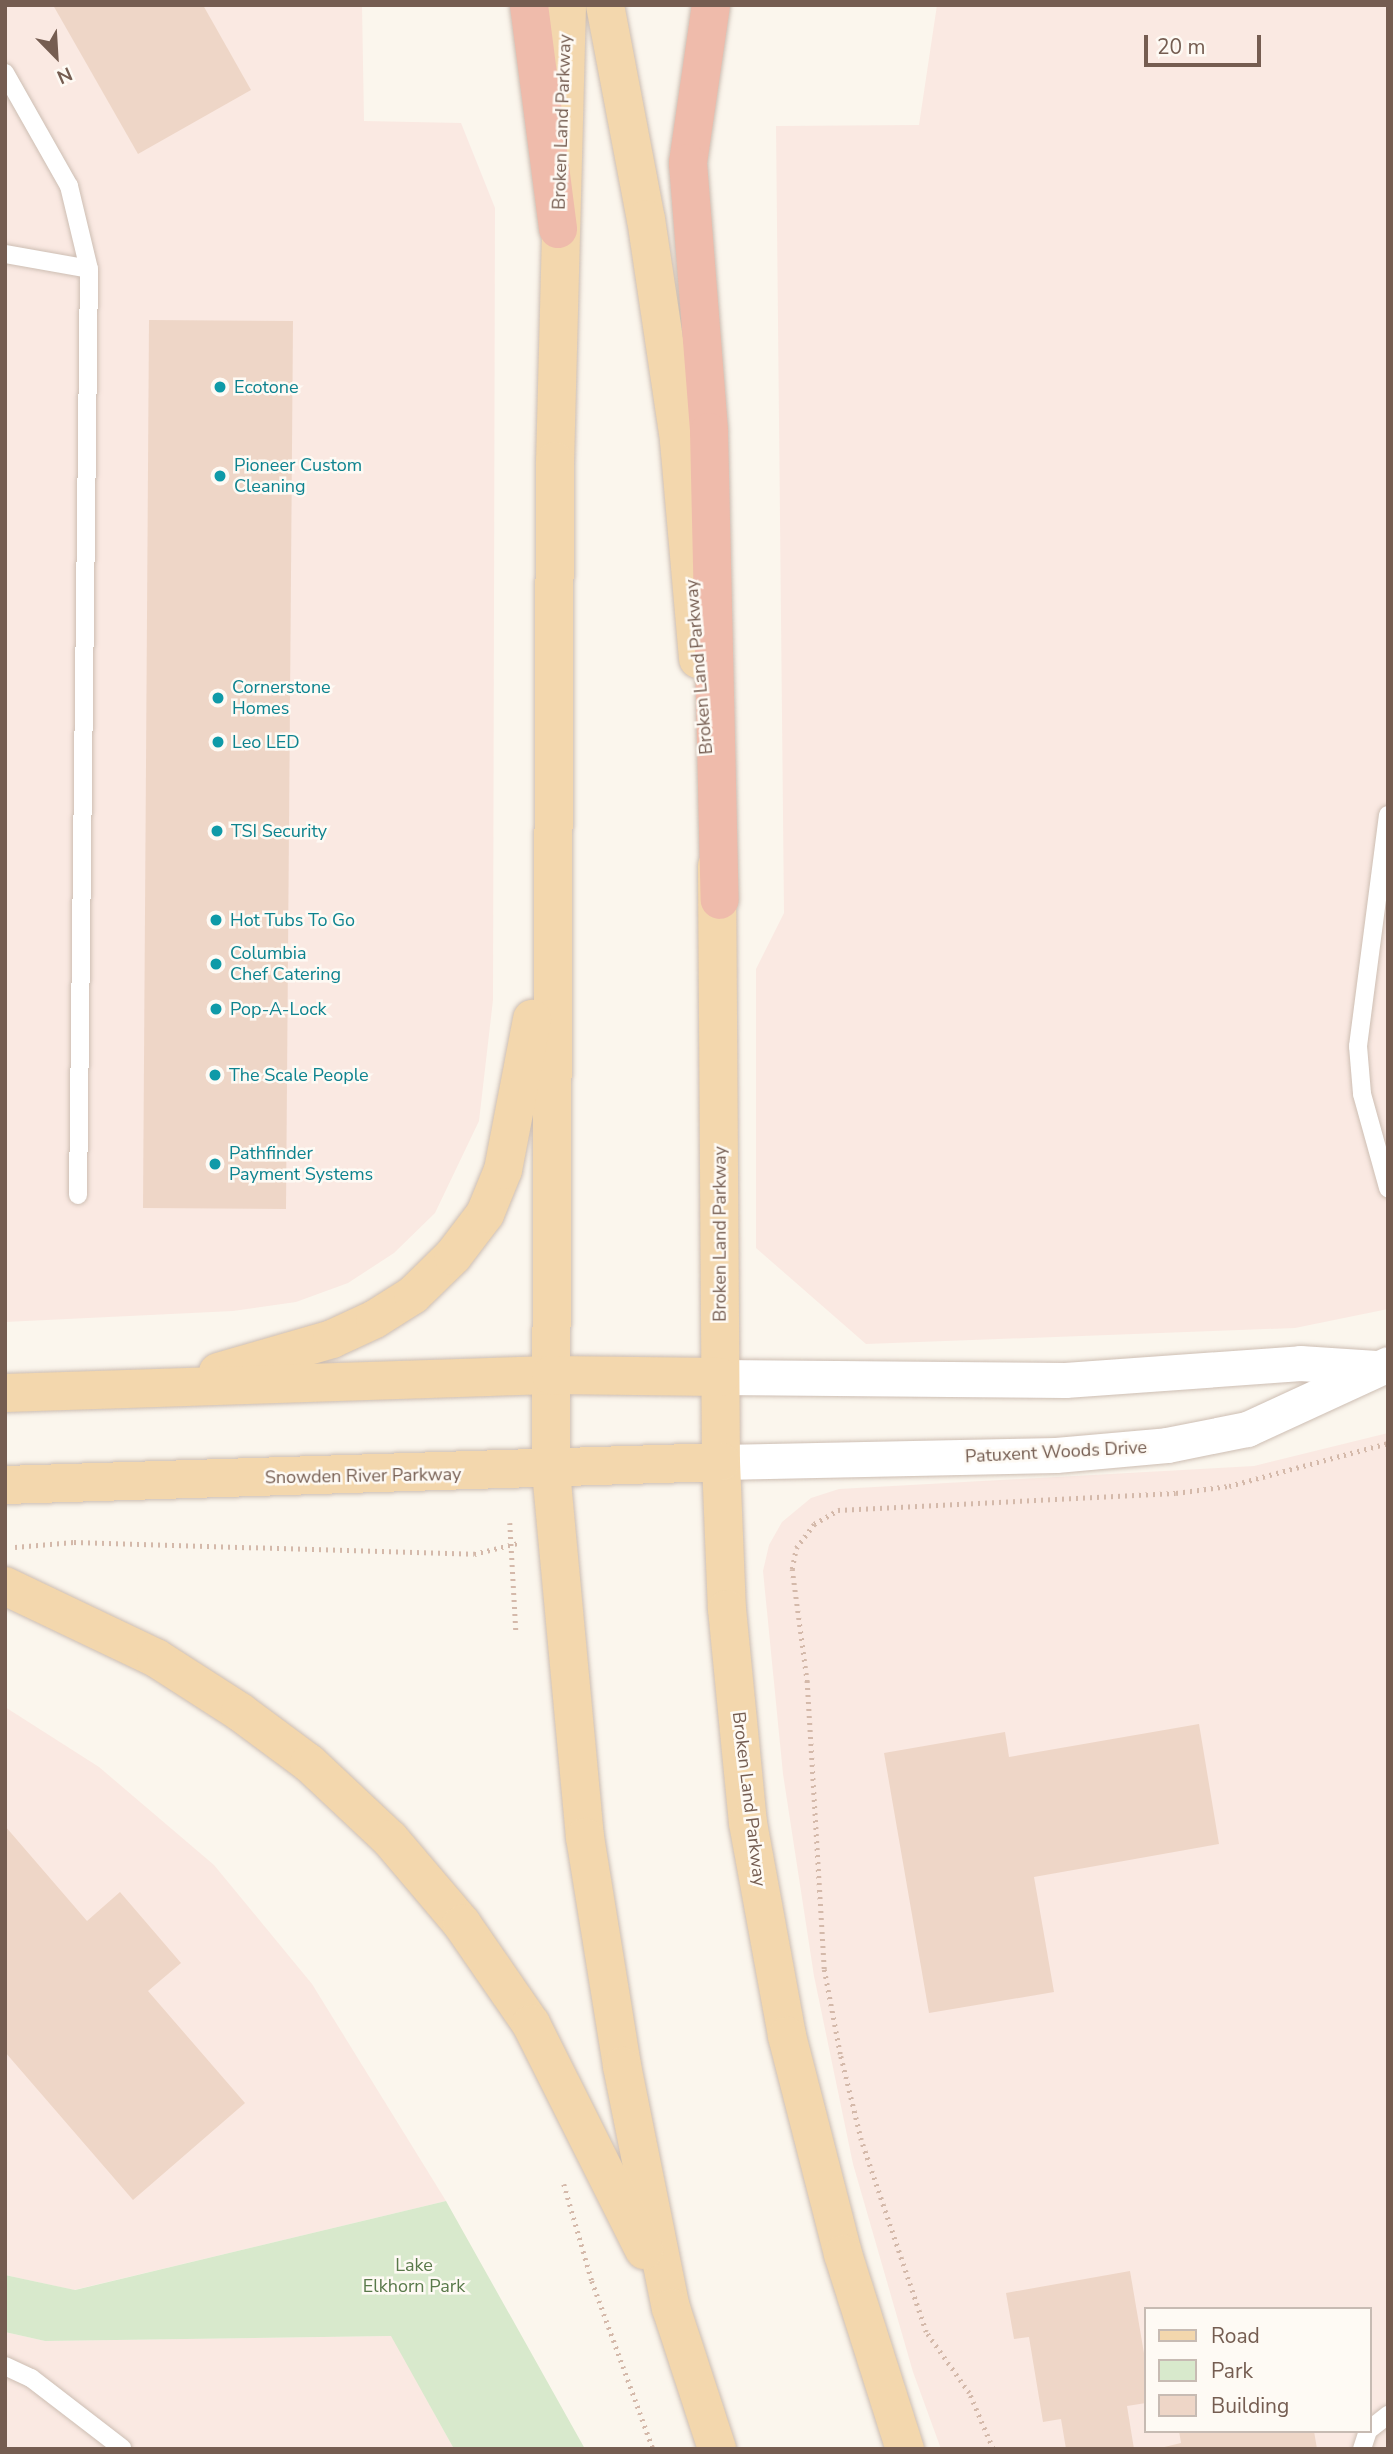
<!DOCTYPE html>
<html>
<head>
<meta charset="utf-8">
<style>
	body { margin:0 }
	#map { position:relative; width:1393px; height:2454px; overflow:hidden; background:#fbf6ed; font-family:"Nunito Sans",sans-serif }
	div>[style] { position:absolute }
	.commercial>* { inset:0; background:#fae9e2 }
	.green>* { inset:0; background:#d8e9cc }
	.building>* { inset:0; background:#eed6c7 }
	.path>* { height:4.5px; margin-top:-2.25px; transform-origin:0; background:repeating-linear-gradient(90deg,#d4b9aa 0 2px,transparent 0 7px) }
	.roads { filter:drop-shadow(0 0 2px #cdbeb3) drop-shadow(0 0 2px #cdbeb3) }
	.service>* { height:18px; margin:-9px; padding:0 9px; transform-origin:9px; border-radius:9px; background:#fff }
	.minor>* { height:35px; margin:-17.5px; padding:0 17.5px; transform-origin:17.5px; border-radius:17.5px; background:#fff }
	.primary>* { height:38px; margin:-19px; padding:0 19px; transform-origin:19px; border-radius:19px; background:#f3d7ad }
	.motorway>* { height:38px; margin:-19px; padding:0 19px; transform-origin:19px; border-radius:19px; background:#efbbab }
	.dots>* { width:19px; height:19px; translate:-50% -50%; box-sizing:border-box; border:4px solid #fefaf4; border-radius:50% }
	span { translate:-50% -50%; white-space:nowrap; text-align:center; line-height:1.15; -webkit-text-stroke:5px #fefaf4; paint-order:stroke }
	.street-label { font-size:18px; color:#755d51 }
	.culture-label { font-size:18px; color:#0d838f }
	.left { translate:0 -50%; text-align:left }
	.park-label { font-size:18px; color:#59794a }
	.frame { position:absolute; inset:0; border:7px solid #755d51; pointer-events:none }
	.legend { position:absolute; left:1144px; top:2307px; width:228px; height:126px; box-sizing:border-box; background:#fefaf4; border:2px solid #c7bbb3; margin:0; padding:9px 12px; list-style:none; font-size:21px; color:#755d51 }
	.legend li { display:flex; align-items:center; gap:14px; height:35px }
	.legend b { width:35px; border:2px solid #c7bbb3 }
	.north { position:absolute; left:21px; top:21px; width:70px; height:70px; -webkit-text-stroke:5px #fefaf4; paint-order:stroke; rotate:156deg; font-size:19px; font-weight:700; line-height:28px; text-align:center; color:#755d51 }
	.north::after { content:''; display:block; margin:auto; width:24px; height:32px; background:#755d51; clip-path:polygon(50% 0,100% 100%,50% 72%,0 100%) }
	.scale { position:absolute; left:1144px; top:35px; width:117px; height:32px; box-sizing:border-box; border:4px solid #755d51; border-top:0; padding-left:9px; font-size:21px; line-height:24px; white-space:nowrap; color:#755d51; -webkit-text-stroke:5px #fefaf4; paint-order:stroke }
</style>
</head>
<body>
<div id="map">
	<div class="commercial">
		<i style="clip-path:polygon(5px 5px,362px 5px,364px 121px,461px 123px,495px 208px,493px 1000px,479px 1121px,435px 1213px,394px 1253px,348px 1283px,296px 1302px,233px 1311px,5px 1322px)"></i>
		<i style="clip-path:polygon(937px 5px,1388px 5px,1388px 1309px,1295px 1328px,866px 1344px,756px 1248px,756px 969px,784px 913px,776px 126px,919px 125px)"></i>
		<i style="clip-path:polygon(evenodd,1388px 1433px,1388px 2449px,941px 2449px,913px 2372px,853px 2164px,814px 1976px,783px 1774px,763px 1571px,769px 1545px,782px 1522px,811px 1498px,839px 1489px,1254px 1466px,1388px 1433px,1146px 2309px,1370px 2309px,1370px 2431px,1146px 2431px,1146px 2309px)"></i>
		<i style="clip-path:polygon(5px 1707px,99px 1767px,214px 1865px,312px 1984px,446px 2201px,74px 2290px,5px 2275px)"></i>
		<i style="clip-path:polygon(5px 2332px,45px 2341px,392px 2336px,454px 2449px,5px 2449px)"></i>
	</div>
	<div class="green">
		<i style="clip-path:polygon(446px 2201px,585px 2449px,454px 2449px,391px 2336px,45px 2341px,5px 2332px,5px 2275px,75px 2290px)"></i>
	</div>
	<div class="building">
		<i style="clip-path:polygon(53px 5px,203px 5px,251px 90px,138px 154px)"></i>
		<i style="clip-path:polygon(149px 320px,293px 321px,286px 1209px,143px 1208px)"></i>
		<i style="clip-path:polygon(1199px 1724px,1219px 1844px,1034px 1877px,1054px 1992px,929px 2013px,884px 1753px,1005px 1732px,1009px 1757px)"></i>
		<i style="clip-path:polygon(5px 1826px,87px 1921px,120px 1892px,181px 1963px,148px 1991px,245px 2103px,133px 2200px,5px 2052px)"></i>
		<i style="clip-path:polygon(1130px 2271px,1146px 2365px,1146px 2403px,1127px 2406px,1134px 2449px,1066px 2449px,1061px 2419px,1043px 2422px,1029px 2337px,1014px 2339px,1006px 2293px)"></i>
		<i style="clip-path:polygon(1179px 2431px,1314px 2431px,1317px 2449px,1156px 2449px,1181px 2443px)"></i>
	</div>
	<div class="path">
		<i style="left:510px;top:1523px;width:107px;rotate:86.8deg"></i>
		<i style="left:15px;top:1547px;width:59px;rotate:-4.8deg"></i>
		<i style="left:74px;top:1542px;width:400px;rotate:1.7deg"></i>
		<i style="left:474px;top:1554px;width:45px;rotate:-14deg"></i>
		<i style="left:564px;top:2184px;width:101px;rotate:73.9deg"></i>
		<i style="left:592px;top:2281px;width:179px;rotate:70deg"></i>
		<i style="left:993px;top:2449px;width:61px;rotate:-113.2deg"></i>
		<i style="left:969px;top:2393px;width:75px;rotate:-125.2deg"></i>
		<i style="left:926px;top:2332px;width:203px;rotate:-108.7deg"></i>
		<i style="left:861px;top:2140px;width:89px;rotate:-103.7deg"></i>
		<i style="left:840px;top:2054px;width:86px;rotate:-100.7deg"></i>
		<i style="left:824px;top:1969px;width:288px;rotate:-93.4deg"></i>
		<i style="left:807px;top:1682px;width:114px;rotate:-97.6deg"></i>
		<i style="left:792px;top:1569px;width:21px;rotate:-79deg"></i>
		<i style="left:796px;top:1548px;width:30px;rotate:-53deg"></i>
		<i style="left:814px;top:1524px;width:28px;rotate:-30deg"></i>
		<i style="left:838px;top:1510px;width:338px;rotate:-2.9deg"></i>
		<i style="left:1176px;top:1493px;width:53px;rotate:-7.5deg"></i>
		<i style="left:1229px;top:1486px;width:165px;rotate:-15.1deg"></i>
	</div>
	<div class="roads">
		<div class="service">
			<i style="left:5px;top:73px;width:130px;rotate:60.5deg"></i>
			<i style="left:69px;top:186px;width:85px;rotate:76.5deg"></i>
			<i style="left:89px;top:269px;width:926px;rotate:90.68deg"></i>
			<i style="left:5px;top:254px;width:85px;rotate:10.1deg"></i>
			<i style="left:1388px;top:815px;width:233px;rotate:97.4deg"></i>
			<i style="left:1358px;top:1046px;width:48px;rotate:85.2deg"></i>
			<i style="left:1362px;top:1094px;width:98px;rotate:74.5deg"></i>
			<i style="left:5px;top:2366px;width:29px;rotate:25deg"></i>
			<i style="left:31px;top:2378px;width:115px;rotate:37.6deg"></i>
			<i style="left:1370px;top:2429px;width:23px;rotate:-38deg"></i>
			<i style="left:1362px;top:2449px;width:19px;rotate:-72deg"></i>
		</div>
		<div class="minor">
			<i style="left:720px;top:1377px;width:345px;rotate:0.5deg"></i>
			<i style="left:1065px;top:1380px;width:236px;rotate:-4.1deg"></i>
			<i style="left:1300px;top:1363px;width:76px;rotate:3.8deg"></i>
			<i style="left:721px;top:1462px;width:335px;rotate:-1.2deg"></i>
			<i style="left:1056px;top:1455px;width:111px;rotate:-5.1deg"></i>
			<i style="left:1167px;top:1445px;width:82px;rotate:-11.3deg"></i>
			<i style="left:1247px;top:1429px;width:155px;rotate:-24.7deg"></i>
		</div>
		<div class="primary">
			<i style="left:567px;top:5px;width:456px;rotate:91.5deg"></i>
			<i style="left:555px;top:461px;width:1010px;rotate:90.23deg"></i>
			<i style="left:551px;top:1471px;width:368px;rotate:84.7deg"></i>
			<i style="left:585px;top:1837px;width:232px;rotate:80.8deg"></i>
			<i style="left:622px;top:2066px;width:247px;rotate:78.6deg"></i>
			<i style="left:671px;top:2308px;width:148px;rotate:71.9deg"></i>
			<i style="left:605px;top:5px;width:218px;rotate:79.2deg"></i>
			<i style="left:646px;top:219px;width:224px;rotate:81.5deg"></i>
			<i style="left:679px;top:441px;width:219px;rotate:85deg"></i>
			<i style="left:717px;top:866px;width:596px;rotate:89.62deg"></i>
			<i style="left:721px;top:1462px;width:147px;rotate:87.7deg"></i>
			<i style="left:727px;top:1609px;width:215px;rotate:84.4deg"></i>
			<i style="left:748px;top:1823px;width:217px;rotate:79.6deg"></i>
			<i style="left:787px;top:2036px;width:225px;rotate:75.6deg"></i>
			<i style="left:843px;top:2254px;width:205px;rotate:72.4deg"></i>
			<i style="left:218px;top:1372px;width:119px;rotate:-16.1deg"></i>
			<i style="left:332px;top:1339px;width:47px;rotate:-24.9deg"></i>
			<i style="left:375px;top:1319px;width:45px;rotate:-32.3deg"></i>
			<i style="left:413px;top:1295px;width:56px;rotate:-44.3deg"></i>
			<i style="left:453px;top:1256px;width:53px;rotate:-52.7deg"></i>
			<i style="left:485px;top:1214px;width:48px;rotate:-67.8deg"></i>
			<i style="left:503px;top:1170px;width:154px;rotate:-79.1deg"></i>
			<i style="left:5px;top:1393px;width:546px;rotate:-1.89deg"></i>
			<i style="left:551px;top:1375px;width:169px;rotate:0.7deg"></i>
			<i style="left:5px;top:1485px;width:716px;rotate:-1.84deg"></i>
			<i style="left:5px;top:1586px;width:167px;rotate:25.5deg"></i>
			<i style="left:156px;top:1658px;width:100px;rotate:32.7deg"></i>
			<i style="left:240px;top:1712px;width:86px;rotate:36.5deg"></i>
			<i style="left:309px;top:1763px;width:111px;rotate:43.2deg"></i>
			<i style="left:390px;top:1839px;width:111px;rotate:49.7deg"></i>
			<i style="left:462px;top:1924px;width:121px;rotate:55.4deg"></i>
			<i style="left:531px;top:2024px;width:253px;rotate:63.4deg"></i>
		</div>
		<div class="motorway">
			<i style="left:529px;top:5px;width:226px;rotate:82.6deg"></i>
			<i style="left:711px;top:5px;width:160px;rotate:98.3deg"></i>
			<i style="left:688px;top:163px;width:270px;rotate:85.5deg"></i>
			<i style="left:709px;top:432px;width:468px;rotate:88.7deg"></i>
		</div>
	</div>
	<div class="dots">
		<i style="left:220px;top:387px;background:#0f9aa8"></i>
		<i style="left:220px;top:476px;background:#0f9aa8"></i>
		<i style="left:218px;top:698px;background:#0f9aa8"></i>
		<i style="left:218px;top:742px;background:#0f9aa8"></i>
		<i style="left:217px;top:831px;background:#0f9aa8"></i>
		<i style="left:216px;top:920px;background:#0f9aa8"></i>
		<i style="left:216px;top:964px;background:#0f9aa8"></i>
		<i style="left:216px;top:1009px;background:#0f9aa8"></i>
		<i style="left:215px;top:1075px;background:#0f9aa8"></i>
		<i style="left:215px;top:1164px;background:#0f9aa8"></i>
	</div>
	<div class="street-label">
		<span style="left:562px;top:122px;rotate:-88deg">Broken Land Parkway</span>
		<span style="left:699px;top:667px;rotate:-95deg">Broken Land Parkway</span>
		<span style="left:720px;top:1234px;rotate:-90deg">Broken Land Parkway</span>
		<span style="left:1056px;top:1452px;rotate:-3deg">Patuxent Woods Drive</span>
		<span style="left:363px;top:1476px;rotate:-1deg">Snowden River Parkway</span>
		<span style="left:749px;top:1799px;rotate:83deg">Broken Land Parkway</span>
	</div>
	<div class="culture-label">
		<span class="left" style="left:234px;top:387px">Ecotone</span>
		<span class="left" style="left:234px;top:476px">Pioneer Custom<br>Cleaning</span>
		<span class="left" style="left:232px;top:698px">Cornerstone<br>Homes</span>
		<span class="left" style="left:232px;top:742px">Leo LED</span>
		<span class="left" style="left:231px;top:831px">TSI Security</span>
		<span class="left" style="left:230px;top:920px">Hot Tubs To Go</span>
		<span class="left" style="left:230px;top:964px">Columbia<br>Chef Catering</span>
		<span class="left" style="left:230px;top:1009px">Pop-A-Lock</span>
		<span class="left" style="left:229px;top:1075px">The Scale People</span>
		<span class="left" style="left:229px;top:1164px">Pathfinder<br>Payment Systems</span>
	</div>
	<div class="park-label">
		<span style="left:414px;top:2276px">Lake<br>Elkhorn Park</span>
	</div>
	<div class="frame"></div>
	<ul class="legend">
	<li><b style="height:9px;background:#f3d7ad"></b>Road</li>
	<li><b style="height:19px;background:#d8e9cc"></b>Park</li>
	<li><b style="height:19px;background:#eed6c7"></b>Building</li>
	</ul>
	<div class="north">N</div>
	<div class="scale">20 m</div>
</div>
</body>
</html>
